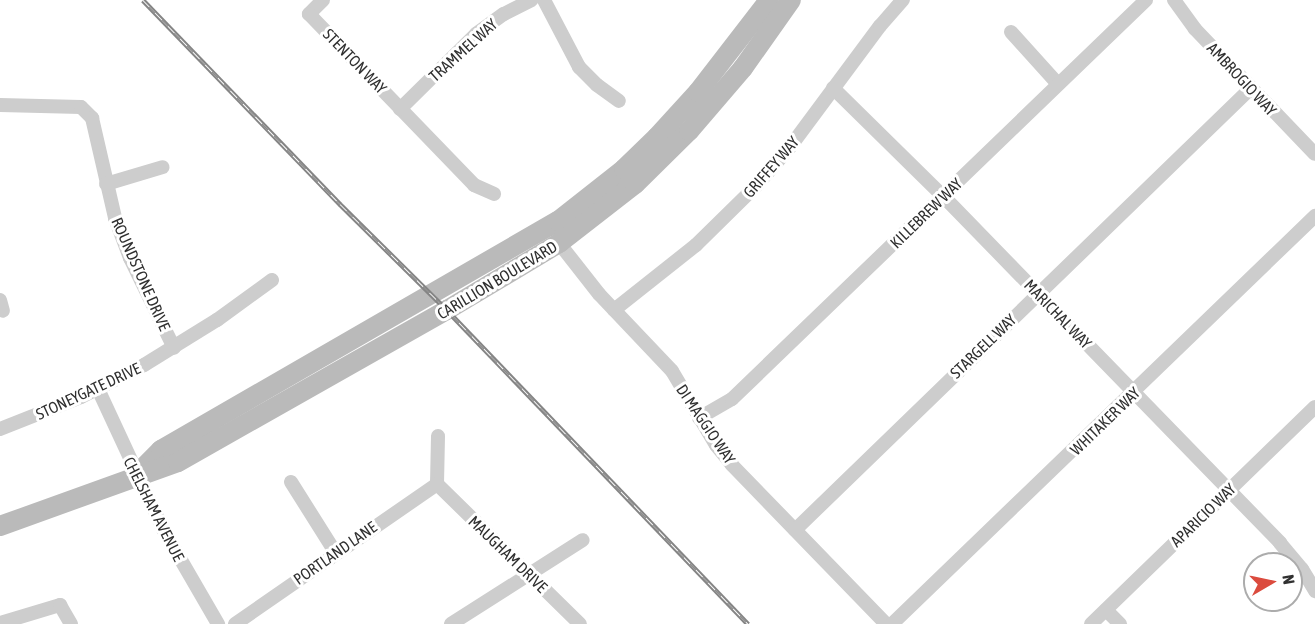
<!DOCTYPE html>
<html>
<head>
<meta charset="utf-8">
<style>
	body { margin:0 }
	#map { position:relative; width:1315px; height:624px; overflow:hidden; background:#fff; font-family:"Asap Condensed",sans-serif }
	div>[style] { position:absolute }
	.street>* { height:14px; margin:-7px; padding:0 7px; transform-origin:7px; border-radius:7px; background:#cdcdcd }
	.secondary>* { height:20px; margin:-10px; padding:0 10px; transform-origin:10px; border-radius:10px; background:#bababa }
	.rail>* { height:5px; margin-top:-2.5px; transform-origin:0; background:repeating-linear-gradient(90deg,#fff 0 9px,#858585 0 18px); box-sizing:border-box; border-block:2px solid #858585 }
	span { translate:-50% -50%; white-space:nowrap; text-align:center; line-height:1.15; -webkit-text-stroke:6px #fff; paint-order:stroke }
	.street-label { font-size:16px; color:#303030 }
	.north { position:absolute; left:1243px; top:552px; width:60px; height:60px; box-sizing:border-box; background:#fff; border:2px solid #acacac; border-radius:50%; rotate:81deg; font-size:16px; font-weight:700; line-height:24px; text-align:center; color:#303030 }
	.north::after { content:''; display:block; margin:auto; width:21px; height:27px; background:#db4b3e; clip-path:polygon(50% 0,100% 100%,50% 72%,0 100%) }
</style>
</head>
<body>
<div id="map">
	<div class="street">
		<i style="left:323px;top:0;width:20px;rotate:135deg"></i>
		<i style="left:309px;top:14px;width:238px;rotate:46deg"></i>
		<i style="left:474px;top:185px;width:22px;rotate:24deg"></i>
		<i style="left:544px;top:0;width:76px;rotate:62.4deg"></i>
		<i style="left:579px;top:67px;width:25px;rotate:45deg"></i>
		<i style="left:597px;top:85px;width:27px;rotate:36deg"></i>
		<i style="left:1174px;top:0;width:36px;rotate:54deg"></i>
		<i style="left:1195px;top:29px;width:173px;rotate:46.2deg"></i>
		<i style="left:1011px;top:32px;width:70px;rotate:47.9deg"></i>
		<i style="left:833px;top:88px;width:154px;rotate:44.5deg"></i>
		<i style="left:943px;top:196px;width:484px;rotate:45.8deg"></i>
		<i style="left:1280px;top:543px;width:34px;rotate:50deg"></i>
		<i style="left:1302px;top:569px;width:26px;rotate:59deg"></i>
		<i style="left:0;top:105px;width:81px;rotate:1.4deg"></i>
		<i style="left:81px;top:107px;width:16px;rotate:45deg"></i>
		<i style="left:92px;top:118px;width:103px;rotate:77deg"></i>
		<i style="left:115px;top:218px;width:43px;rotate:69.4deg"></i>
		<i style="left:130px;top:258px;width:100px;rotate:63.9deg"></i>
		<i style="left:400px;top:109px;width:107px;rotate:-44.6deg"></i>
		<i style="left:476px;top:34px;width:34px;rotate:-36deg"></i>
		<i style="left:504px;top:14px;width:31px;rotate:-27deg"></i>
		<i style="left:106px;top:184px;width:59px;rotate:-16.6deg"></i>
		<i style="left:559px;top:243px;width:65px;rotate:51.9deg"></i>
		<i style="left:599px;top:294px;width:106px;rotate:46.5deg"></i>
		<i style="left:672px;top:371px;width:86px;rotate:59.3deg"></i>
		<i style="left:716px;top:445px;width:26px;rotate:51deg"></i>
		<i style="left:732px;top:465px;width:221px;rotate:45.9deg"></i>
		<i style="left:0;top:300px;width:11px;rotate:75deg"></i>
		<i style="left:614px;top:310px;width:105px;rotate:-38.4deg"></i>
		<i style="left:696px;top:245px;width:84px;rotate:-44.5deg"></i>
		<i style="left:756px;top:186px;width:52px;rotate:-48.9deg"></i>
		<i style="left:790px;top:147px;width:151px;rotate:-53.4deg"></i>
		<i style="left:880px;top:26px;width:35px;rotate:-49deg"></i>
		<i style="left:98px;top:389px;width:154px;rotate:65.1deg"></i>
		<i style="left:163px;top:529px;width:110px;rotate:59.9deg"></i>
		<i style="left:699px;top:418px;width:38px;rotate:-30deg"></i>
		<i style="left:732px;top:399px;width:575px;rotate:-43.94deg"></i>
		<i style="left:0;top:429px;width:87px;rotate:-21.6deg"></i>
		<i style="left:81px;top:397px;width:71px;rotate:-26.9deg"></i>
		<i style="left:144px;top:365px;width:86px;rotate:-31.7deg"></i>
		<i style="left:217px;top:320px;width:68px;rotate:-36deg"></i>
		<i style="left:291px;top:482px;width:83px;rotate:57.8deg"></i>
		<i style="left:437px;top:484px;width:200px;rotate:44.4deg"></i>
		<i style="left:437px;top:484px;width:48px;rotate:-88.8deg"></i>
		<i style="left:795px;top:530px;width:634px;rotate:-44.1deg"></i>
		<i style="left:1106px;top:610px;width:20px;rotate:45deg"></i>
		<i style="left:0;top:623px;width:63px;rotate:-16.7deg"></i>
		<i style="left:60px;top:605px;width:22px;rotate:60deg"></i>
		<i style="left:235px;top:624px;width:246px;rotate:-34.7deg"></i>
		<i style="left:451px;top:624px;width:156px;rotate:-32.5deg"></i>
		<i style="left:892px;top:624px;width:588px;rotate:-43.97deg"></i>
		<i style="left:1091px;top:624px;width:312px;rotate:-44.1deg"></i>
	</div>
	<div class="secondary">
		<i style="left:138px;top:473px;width:33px;rotate:-45deg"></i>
		<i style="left:161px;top:450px;width:458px;rotate:-30deg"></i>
		<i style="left:558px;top:221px;width:84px;rotate:-38.2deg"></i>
		<i style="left:624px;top:169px;width:46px;rotate:-44.1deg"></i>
		<i style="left:657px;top:137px;width:61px;rotate:-47.7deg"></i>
		<i style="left:698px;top:92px;width:116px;rotate:-52.3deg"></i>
		<i style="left:0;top:526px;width:189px;rotate:-19.8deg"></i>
		<i style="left:178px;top:462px;width:309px;rotate:-29.5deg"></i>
		<i style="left:447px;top:310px;width:131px;rotate:-30.9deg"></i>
		<i style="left:559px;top:243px;width:96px;rotate:-37.8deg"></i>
		<i style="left:635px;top:184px;width:76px;rotate:-44.5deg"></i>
		<i style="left:689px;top:131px;width:83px;rotate:-49.4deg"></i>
		<i style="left:743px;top:68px;width:83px;rotate:-54.8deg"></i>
	</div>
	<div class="rail">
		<i style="left:143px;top:0;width:284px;rotate:46deg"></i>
		<i style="left:340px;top:204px;width:151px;rotate:44.7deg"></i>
		<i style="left:447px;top:310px;width:435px;rotate:46.2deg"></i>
	</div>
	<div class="street-label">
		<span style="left:463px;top:50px;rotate:-42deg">TRAMMEL WAY</span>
		<span style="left:355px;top:61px;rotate:46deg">STENTON WAY</span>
		<span style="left:1242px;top:79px;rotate:47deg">AMBROGIO WAY</span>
		<span style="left:771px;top:167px;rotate:-49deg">GRIFFEY WAY</span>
		<span style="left:926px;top:213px;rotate:-44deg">KILLEBREW WAY</span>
		<span style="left:141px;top:274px;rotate:66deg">ROUNDSTONE DRIVE</span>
		<span style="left:497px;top:280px;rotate:-31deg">CARILLION BOULEVARD</span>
		<span style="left:1058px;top:314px;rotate:46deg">MARICHAL WAY</span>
		<span style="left:983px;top:346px;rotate:-44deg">STARGELL WAY</span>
		<span style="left:88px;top:391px;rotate:-25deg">STONEYGATE DRIVE</span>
		<span style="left:1105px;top:421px;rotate:-44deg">WHITAKER WAY</span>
		<span style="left:706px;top:424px;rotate:56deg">DI MAGGIO WAY</span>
		<span style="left:154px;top:509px;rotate:63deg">CHELSHAM AVENUE</span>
		<span style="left:1203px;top:515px;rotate:-44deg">APARICIO WAY</span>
		<span style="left:335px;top:553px;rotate:-35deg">PORTLAND LANE</span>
		<span style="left:508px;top:554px;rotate:44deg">MAUGHAM DRIVE</span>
	</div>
	<div class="north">N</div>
</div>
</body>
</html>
